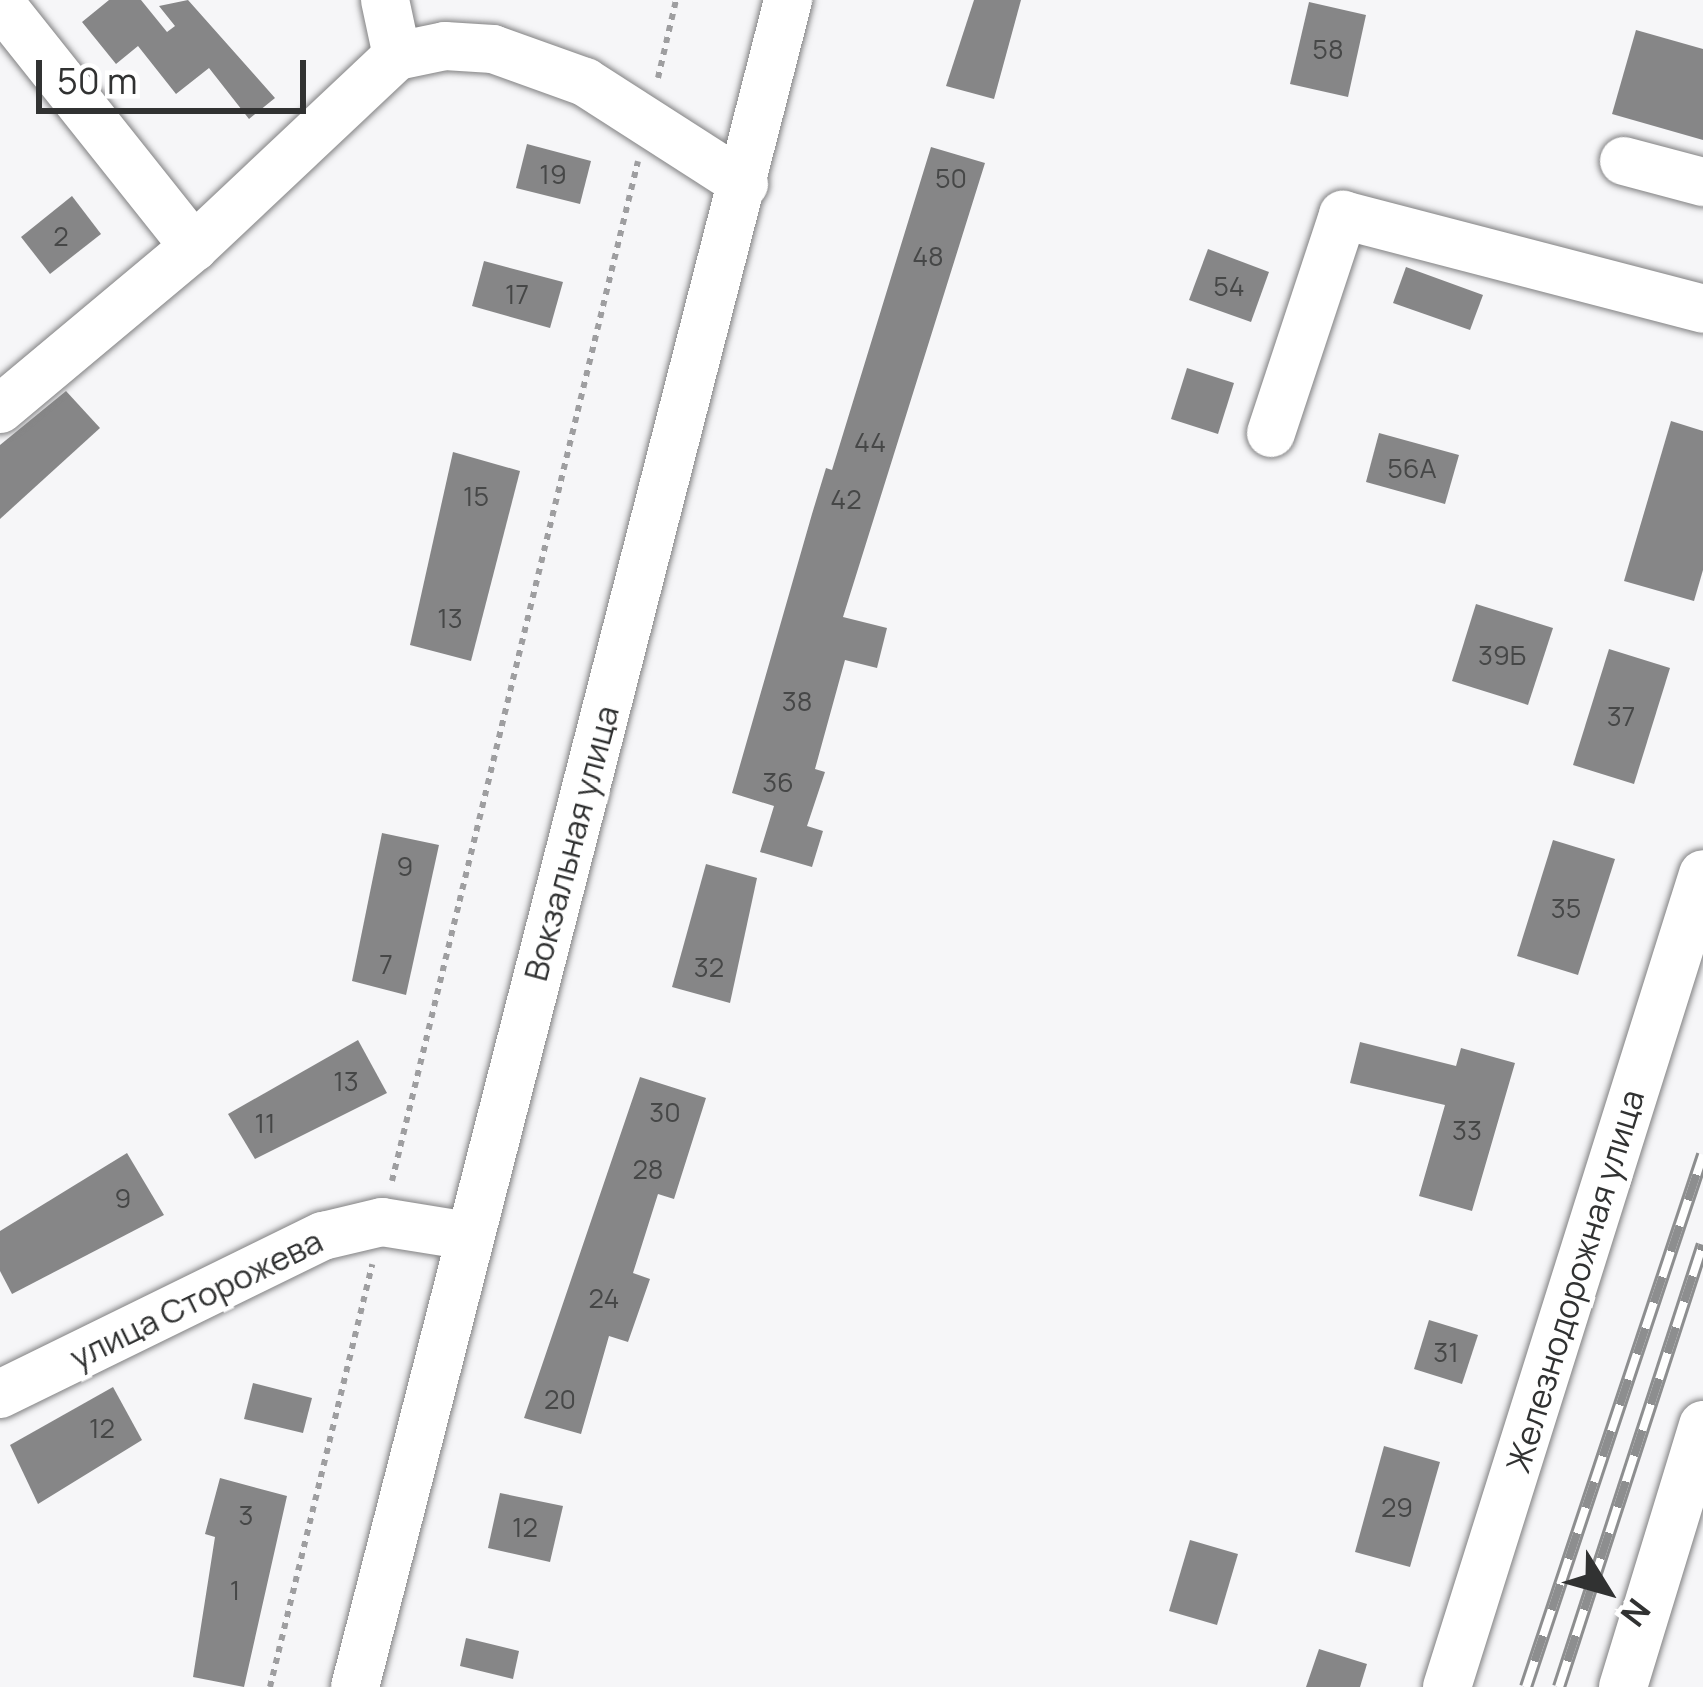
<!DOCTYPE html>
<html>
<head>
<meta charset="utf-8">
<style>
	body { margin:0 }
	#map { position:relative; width:1703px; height:1687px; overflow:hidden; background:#f6f6f8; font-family:Manrope,sans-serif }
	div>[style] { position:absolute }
	.building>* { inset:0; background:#868687 }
	.path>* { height:6px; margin-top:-3px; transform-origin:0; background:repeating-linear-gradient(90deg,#9e9ea0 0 6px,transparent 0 12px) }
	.roads { filter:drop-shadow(0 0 3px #818182) drop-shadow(0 0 3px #818182) }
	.minor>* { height:48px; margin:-24px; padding:0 24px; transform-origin:24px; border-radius:24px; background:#fff }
	.rail>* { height:14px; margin-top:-7px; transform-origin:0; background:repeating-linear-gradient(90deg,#fff 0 27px,#8d8e8f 0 54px); box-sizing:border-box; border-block:3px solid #8d8e8f }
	span { translate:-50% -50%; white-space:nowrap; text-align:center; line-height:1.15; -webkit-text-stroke:9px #fff; paint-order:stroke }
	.number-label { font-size:27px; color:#464747 }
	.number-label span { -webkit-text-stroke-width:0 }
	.street-label { font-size:33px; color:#313232 }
	.north { position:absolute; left:1547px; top:1531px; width:120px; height:120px; -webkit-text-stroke:9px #fff; paint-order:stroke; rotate:127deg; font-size:33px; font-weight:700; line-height:48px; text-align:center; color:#313232 }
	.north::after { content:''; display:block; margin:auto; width:42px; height:54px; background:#313232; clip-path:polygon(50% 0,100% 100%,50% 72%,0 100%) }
	.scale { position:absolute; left:36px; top:60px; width:270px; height:54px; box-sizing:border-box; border:6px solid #313232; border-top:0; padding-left:15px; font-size:36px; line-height:42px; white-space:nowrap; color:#313232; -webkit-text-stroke:9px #fff; paint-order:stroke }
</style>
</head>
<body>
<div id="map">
	<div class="building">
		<i style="clip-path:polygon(109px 0,141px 0,167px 32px,175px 26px,159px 6px,188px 0,275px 98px,249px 119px,209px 68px,176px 94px,138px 46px,116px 64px,82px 22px)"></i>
		<i style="clip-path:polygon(974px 0,1021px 0,994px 99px,946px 86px)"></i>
		<i style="clip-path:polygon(1309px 2px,1366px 15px,1348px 97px,1290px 84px)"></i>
		<i style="clip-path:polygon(1636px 30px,1703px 49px,1703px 140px,1612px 114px)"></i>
		<i style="clip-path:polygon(527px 144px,591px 161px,580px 204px,516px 188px)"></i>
		<i style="clip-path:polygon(931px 147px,985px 163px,843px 617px,887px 628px,877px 668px,845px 660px,815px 769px,825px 772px,807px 826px,823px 831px,812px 867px,760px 852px,774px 806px,732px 793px,812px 514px,826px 468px,832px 470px)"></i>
		<i style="clip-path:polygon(72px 196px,101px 234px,50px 274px,21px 237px)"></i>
		<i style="clip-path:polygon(1208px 249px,1269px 272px,1251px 322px,1189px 300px)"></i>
		<i style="clip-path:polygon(484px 261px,563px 282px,550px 328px,472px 306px)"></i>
		<i style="clip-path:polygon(1406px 267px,1483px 295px,1470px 330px,1393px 303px)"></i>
		<i style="clip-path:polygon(1187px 368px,1234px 383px,1218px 434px,1171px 419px)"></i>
		<i style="clip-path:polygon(66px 391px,100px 428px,0 519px,0 445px)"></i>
		<i style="clip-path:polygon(1671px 421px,1703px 431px,1703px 570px,1694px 601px,1624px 581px)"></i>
		<i style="clip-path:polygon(1379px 433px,1459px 455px,1445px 504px,1366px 482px)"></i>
		<i style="clip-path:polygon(453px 452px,520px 471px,471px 661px,410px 645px)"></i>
		<i style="clip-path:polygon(1476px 604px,1553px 628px,1528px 705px,1452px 681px)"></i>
		<i style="clip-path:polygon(1609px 649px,1670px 668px,1634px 784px,1573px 765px)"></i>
		<i style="clip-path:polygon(382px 833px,439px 845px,406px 995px,352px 981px)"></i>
		<i style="clip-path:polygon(1553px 840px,1615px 859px,1578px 975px,1517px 956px)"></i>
		<i style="clip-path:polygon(706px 864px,757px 878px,730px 1003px,672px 987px)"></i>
		<i style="clip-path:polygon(358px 1040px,387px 1093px,255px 1159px,228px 1114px)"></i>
		<i style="clip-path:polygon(1360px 1042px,1456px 1066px,1461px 1048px,1515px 1063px,1472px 1211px,1419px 1196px,1445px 1105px,1350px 1083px)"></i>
		<i style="clip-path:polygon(640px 1077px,706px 1098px,674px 1199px,658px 1194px,633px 1273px,650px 1279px,628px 1342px,609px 1336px,581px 1434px,524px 1418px)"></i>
		<i style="clip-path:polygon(127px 1153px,164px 1215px,12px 1294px,0 1271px,0 1231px)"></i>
		<i style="clip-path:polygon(1429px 1320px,1478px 1335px,1462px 1384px,1414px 1369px)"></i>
		<i style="clip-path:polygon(253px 1383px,312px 1398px,303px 1433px,244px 1419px)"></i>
		<i style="clip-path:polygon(113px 1387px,142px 1440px,38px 1504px,10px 1445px)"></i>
		<i style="clip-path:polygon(1384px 1446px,1440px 1462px,1410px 1567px,1355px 1552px)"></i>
		<i style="clip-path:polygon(220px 1478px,287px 1496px,244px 1687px,193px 1677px,215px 1537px,205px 1534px)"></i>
		<i style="clip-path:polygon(500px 1493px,563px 1506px,550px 1562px,488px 1548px)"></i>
		<i style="clip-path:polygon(1190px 1540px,1238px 1554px,1217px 1625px,1169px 1611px)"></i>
		<i style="clip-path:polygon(466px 1638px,519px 1651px,513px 1679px,460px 1666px)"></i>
		<i style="clip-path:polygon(1319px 1649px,1367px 1664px,1360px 1687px,1306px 1687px)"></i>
	</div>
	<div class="path">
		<i style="left:658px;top:78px;width:80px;rotate:-77deg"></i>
		<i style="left:392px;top:1181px;width:1049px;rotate:-76.44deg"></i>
		<i style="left:270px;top:1687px;width:435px;rotate:-76.4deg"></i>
	</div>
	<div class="roads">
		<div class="minor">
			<i style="left:385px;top:0;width:57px;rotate:77.9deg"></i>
			<i style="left:0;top:3px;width:312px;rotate:51.5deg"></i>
			<i style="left:397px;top:56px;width:49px;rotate:-11.8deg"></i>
			<i style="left:445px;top:46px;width:48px;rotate:3.6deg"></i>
			<i style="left:493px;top:49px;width:98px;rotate:19.7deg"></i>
			<i style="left:585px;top:82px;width:189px;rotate:32.7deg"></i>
			<i style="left:1624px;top:161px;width:82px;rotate:14.9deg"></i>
			<i style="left:0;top:409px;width:253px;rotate:-39.9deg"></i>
			<i style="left:194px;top:247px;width:279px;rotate:-43.3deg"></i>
			<i style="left:1271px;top:433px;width:230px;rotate:-71.7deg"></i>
			<i style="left:1343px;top:215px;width:372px;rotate:14.6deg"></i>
			<i style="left:0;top:1394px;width:360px;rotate:-26.1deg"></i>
			<i style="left:323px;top:1236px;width:61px;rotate:-13.3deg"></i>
			<i style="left:382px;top:1222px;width:87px;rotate:9.2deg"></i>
			<i style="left:355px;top:1687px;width:1742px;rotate:-75.6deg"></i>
			<i style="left:1447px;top:1687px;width:852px;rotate:-72.52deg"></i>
			<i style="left:1623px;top:1687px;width:274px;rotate:-73deg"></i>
		</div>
	</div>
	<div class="rail">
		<i style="left:1526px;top:1687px;width:561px;rotate:-71.6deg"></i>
		<i style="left:1559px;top:1687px;width:465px;rotate:-72deg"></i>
	</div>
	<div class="number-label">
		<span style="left:1328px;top:49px">58</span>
		<span style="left:553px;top:174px">19</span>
		<span style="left:951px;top:178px">50</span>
		<span style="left:61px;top:236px">2</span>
		<span style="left:928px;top:256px">48</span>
		<span style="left:1229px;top:286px">54</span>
		<span style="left:517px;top:294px">17</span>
		<span style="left:870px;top:442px">44</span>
		<span style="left:1412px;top:468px">56А</span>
		<span style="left:476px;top:496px">15</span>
		<span style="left:846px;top:499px">42</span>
		<span style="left:450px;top:618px">13</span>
		<span style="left:1502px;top:655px">39Б</span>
		<span style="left:797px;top:701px">38</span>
		<span style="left:1621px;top:716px">37</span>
		<span style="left:778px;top:782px">36</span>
		<span style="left:405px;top:866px">9</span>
		<span style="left:1566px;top:908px">35</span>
		<span style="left:386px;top:964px">7</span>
		<span style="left:709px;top:967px">32</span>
		<span style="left:346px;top:1081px">13</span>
		<span style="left:665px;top:1112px">30</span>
		<span style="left:265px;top:1123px">11</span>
		<span style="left:1467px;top:1130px">33</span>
		<span style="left:648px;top:1169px">28</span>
		<span style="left:123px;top:1198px">9</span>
		<span style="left:604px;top:1298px">24</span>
		<span style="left:1446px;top:1352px">31</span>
		<span style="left:560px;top:1399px">20</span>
		<span style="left:102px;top:1428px">12</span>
		<span style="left:1397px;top:1507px">29</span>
		<span style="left:246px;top:1515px">3</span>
		<span style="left:525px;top:1527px">12</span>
		<span style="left:235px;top:1590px">1</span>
	</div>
	<div class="street-label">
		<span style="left:571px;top:843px;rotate:-75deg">Вокзальная улица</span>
		<span style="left:1575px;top:1281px;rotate:-73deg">Железнодорожная улица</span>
		<span style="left:196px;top:1299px;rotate:-26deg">улица Сторожева</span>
	</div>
	<div class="north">N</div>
	<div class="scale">50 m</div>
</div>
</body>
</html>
